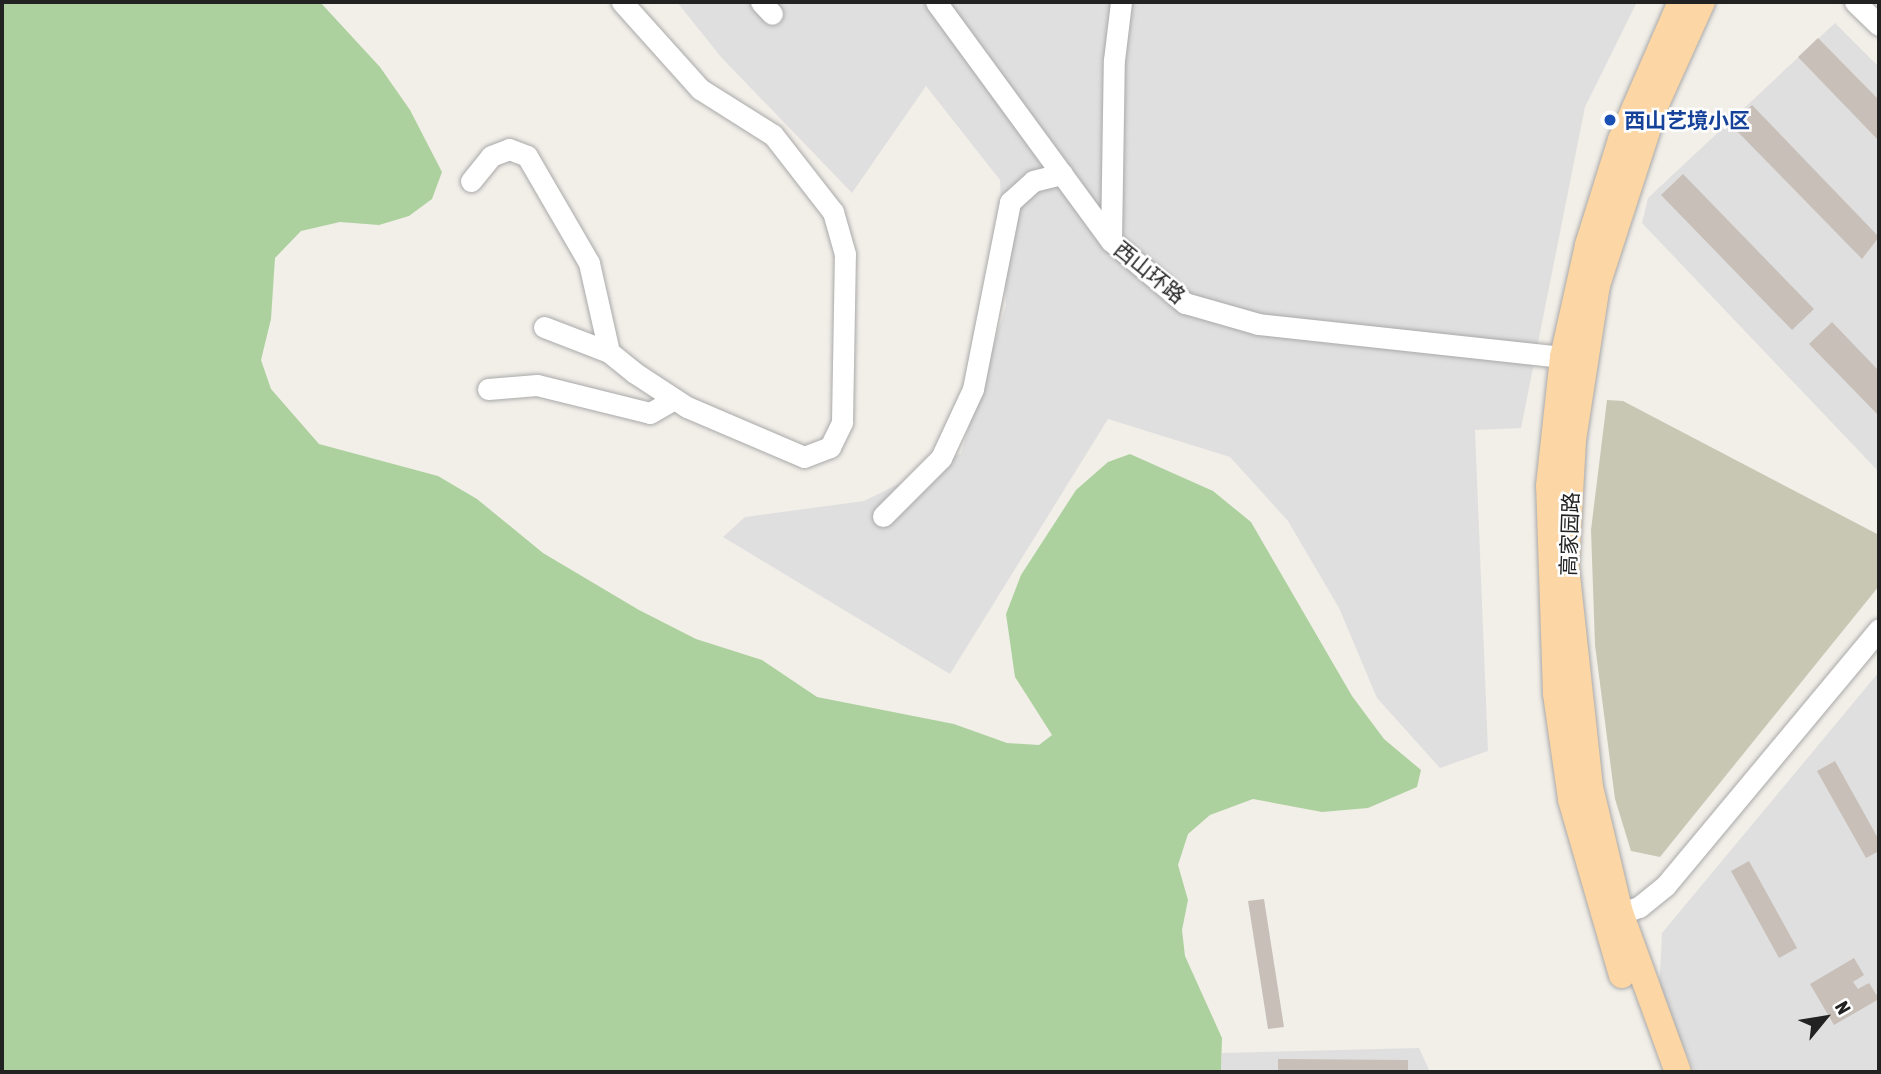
<!DOCTYPE html>
<html>
<head>
<meta charset="utf-8">
<style>
	body { margin:0 }
	#map { position:relative; width:1881px; height:1074px; overflow:hidden; background:#f2efe9; font-family:"Asap Condensed","Noto Sans SC",sans-serif }
	div>[style] { position:absolute }
	.residential>* { inset:0; background:#e0dfdf }
	.construction>* { inset:0; background:#c7c7b4 }
	.forest>* { inset:0; background:#add19e }
	.building>* { inset:0; background:#c7bfb8 }
	.roads { filter:drop-shadow(0 0 2px #a9a9a9) drop-shadow(0 0 2px #a9a9a9) }
	.minor>* { height:21px; margin:-10.5px; padding:0 10.5px; transform-origin:10.5px; border-radius:10.5px; background:#fff }
	.major>* { height:26px; margin:-13px; padding:0 13px; transform-origin:13px; border-radius:13px; background:#fcd6a4 }
	.dots>* { width:19px; height:19px; translate:-50% -50%; box-sizing:border-box; border:4px solid #fff; border-radius:50% }
	span { translate:-50% -50%; white-space:nowrap; text-align:center; line-height:1.15; -webkit-text-stroke:5px #fff; paint-order:stroke }
	.transit-label { font-size:21px; color:#164399; font-weight:700 }
	.left { translate:0 -50%; text-align:left }
	.street-label { font-size:21px; color:#222 }
	.frame { position:absolute; inset:0; border:4px solid #222; pointer-events:none }
	.north { position:absolute; left:1790px; top:983px; width:70px; height:70px; -webkit-text-stroke:5px #fff; paint-order:stroke; rotate:60deg; font-size:19px; font-weight:700; line-height:28px; text-align:center; color:#222 }
	.north::after { content:''; display:block; margin:auto; width:24px; height:32px; background:#222; clip-path:polygon(50% 0,100% 100%,50% 72%,0 100%) }
</style>
</head>
<body>
<div id="map">
	<div class="residential">
		<i style="clip-path:polygon(677px 2px,1637px 2px,1585px 107px,1521px 428px,1475px 430px,1488px 751px,1440px 768px,1377px 698px,1339px 608px,1288px 521px,1230px 457px,1108px 419px,950px 674px,723px 537px,745px 517px,864px 501px,961px 453px,1006px 305px,1000px 180px,926px 86px,852px 193px,721px 57px)"></i>
		<i style="clip-path:polygon(1835px 23px,1879px 67px,1879px 472px,1642px 223px,1648px 198px)"></i>
		<i style="clip-path:polygon(1879px 672px,1879px 1072px,1695px 1072px,1659px 993px,1662px 933px)"></i>
		<i style="clip-path:polygon(1419px 1048px,1430px 1072px,1221px 1072px,1222px 1053px)"></i>
	</div>
	<div class="construction">
		<i style="clip-path:polygon(1607px 400px,1623px 401px,1879px 535px,1879px 586px,1660px 857px,1631px 851px,1615px 799px,1595px 645px,1591px 530px)"></i>
	</div>
	<div class="forest">
		<i style="clip-path:polygon(2px 2px,320px 2px,380px 67px,410px 110px,442px 172px,432px 199px,409px 216px,379px 225px,340px 222px,301px 231px,275px 258px,271px 319px,261px 360px,271px 389px,319px 444px,438px 476px,477px 499px,543px 553px,639px 610px,696px 639px,762px 660px,817px 697px,954px 724px,1007px 743px,1039px 745px,1052px 735px,1015px 677px,1006px 614px,1021px 575px,1076px 490px,1108px 462px,1130px 454px,1213px 491px,1251px 522px,1352px 696px,1384px 739px,1421px 770px,1417px 787px,1368px 808px,1322px 812px,1253px 799px,1210px 815px,1188px 834px,1178px 865px,1188px 900px,1182px 930px,1185px 956px,1222px 1038px,1221px 1072px,2px 1072px)"></i>
	</div>
	<div class="building">
		<i style="clip-path:polygon(1818px 38px,1879px 100px,1879px 141px,1798px 57px)"></i>
		<i style="clip-path:polygon(1752px 105px,1879px 237px,1862px 259px,1731px 125px)"></i>
		<i style="clip-path:polygon(1683px 174px,1814px 309px,1792px 330px,1661px 195px)"></i>
		<i style="clip-path:polygon(1832px 322px,1879px 371px,1879px 416px,1809px 344px)"></i>
		<i style="clip-path:polygon(1835px 761px,1879px 840px,1879px 851px,1866px 858px,1817px 771px)"></i>
		<i style="clip-path:polygon(1749px 861px,1797px 948px,1779px 958px,1731px 871px)"></i>
		<i style="clip-path:polygon(1264px 899px,1284px 1027px,1268px 1029px,1248px 901px)"></i>
		<i style="clip-path:polygon(1854px 958px,1864px 975px,1853px 982px,1858px 989px,1869px 983px,1879px 999px,1834px 1025px,1810px 984px)"></i>
		<i style="clip-path:polygon(1278px 1059px,1408px 1060px,1408px 1072px,1278px 1072px)"></i>
	</div>
	<div class="roads">
		<div class="minor">
			<i style="left:761px;top:2px;width:16px;rotate:47deg"></i>
			<i style="left:936px;top:2px;width:296px;rotate:53.8deg"></i>
			<i style="left:1111px;top:241px;width:97px;rotate:40deg"></i>
			<i style="left:1185px;top:303px;width:76px;rotate:16deg"></i>
			<i style="left:1258px;top:324px;width:307px;rotate:6.2deg"></i>
			<i style="left:1855px;top:2px;width:33px;rotate:44deg"></i>
			<i style="left:471px;top:181px;width:32px;rotate:-51deg"></i>
			<i style="left:491px;top:156px;width:19px;rotate:-21deg"></i>
			<i style="left:509px;top:149px;width:19px;rotate:21deg"></i>
			<i style="left:527px;top:156px;width:124px;rotate:59.9deg"></i>
			<i style="left:589px;top:263px;width:91px;rotate:77.3deg"></i>
			<i style="left:609px;top:352px;width:33px;rotate:39deg"></i>
			<i style="left:635px;top:373px;width:62px;rotate:33.2deg"></i>
			<i style="left:687px;top:407px;width:127px;rotate:23.1deg"></i>
			<i style="left:804px;top:457px;width:28px;rotate:-21deg"></i>
			<i style="left:830px;top:447px;width:28px;rotate:-64deg"></i>
			<i style="left:842px;top:422px;width:168px;rotate:-89deg"></i>
			<i style="left:845px;top:254px;width:44px;rotate:-105.9deg"></i>
			<i style="left:833px;top:212px;width:98px;rotate:-127.9deg"></i>
			<i style="left:773px;top:135px;width:86px;rotate:-147.8deg"></i>
			<i style="left:700px;top:89px;width:117px;rotate:-131.9deg"></i>
			<i style="left:1111px;top:241px;width:181px;rotate:-89.1deg"></i>
			<i style="left:1114px;top:60px;width:58px;rotate:-83.1deg"></i>
			<i style="left:544px;top:327px;width:70px;rotate:21deg"></i>
			<i style="left:488px;top:389px;width:49px;rotate:-4.7deg"></i>
			<i style="left:537px;top:385px;width:116px;rotate:13.9deg"></i>
			<i style="left:650px;top:413px;width:28px;rotate:-30deg"></i>
			<i style="left:883px;top:516px;width:82px;rotate:-45deg"></i>
			<i style="left:941px;top:458px;width:76px;rotate:-65.1deg"></i>
			<i style="left:973px;top:389px;width:191px;rotate:-78.8deg"></i>
			<i style="left:1010px;top:202px;width:31px;rotate:-42deg"></i>
			<i style="left:1033px;top:181px;width:30px;rotate:-14deg"></i>
			<i style="left:1607px;top:918px;width:34px;rotate:-19deg"></i>
			<i style="left:1639px;top:907px;width:35px;rotate:-39deg"></i>
			<i style="left:1666px;top:885px;width:333px;rotate:-50.2deg"></i>
		</div>
		<div class="major">
			<i style="left:1622px;top:975px;width:183px;rotate:-106.2deg"></i>
			<i style="left:1571px;top:799px;width:107px;rotate:-98.1deg"></i>
			<i style="left:1556px;top:693px;width:207px;rotate:-91.9deg"></i>
			<i style="left:1549px;top:486px;width:130px;rotate:-83.8deg"></i>
			<i style="left:1563px;top:357px;width:115px;rotate:-77.4deg"></i>
			<i style="left:1588px;top:245px;width:110px;rotate:-72.6deg"></i>
			<i style="left:1621px;top:140px;width:150px;rotate:-66.5deg"></i>
			<i style="left:1678px;top:1072px;width:169px;rotate:-110deg"></i>
			<i style="left:1620px;top:913px;width:130px;rotate:-103.4deg"></i>
			<i style="left:1590px;top:787px;width:223px;rotate:-96.2deg"></i>
			<i style="left:1566px;top:565px;width:125px;rotate:-86.8deg"></i>
			<i style="left:1573px;top:440px;width:157px;rotate:-81.2deg"></i>
			<i style="left:1597px;top:285px;width:188px;rotate:-72deg"></i>
			<i style="left:1655px;top:106px;width:114px;rotate:-65.7deg"></i>
		</div>
	</div>
	<div class="dots">
		<i style="left:1610px;top:120px;background:#1a4fb4"></i>
	</div>
	<div class="transit-label">
		<span class="left" style="left:1624px;top:120px">西山艺境小区</span>
	</div>
	<div class="street-label">
		<span style="left:1150px;top:272px;rotate:39deg">西山环路</span>
		<span style="left:1569px;top:534px;rotate:-88deg">高家园路</span>
	</div>
	<div class="frame"></div>
	<div class="north">N</div>
</div>
</body>
</html>
